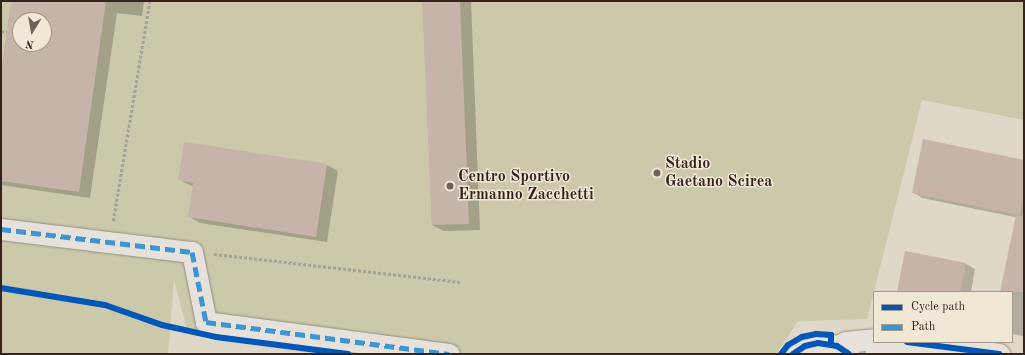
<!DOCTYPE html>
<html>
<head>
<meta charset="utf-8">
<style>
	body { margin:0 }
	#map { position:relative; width:1025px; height:355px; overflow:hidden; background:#dfd7c8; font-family:"Old Standard TT",serif }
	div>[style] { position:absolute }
	.green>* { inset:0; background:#cbc9a9 }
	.shadow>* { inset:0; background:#0003 }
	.building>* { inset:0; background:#c6b4aa }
	.path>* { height:2.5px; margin-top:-1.25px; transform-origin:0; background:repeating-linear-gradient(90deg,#a6a19b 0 3px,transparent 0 5px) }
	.roads { filter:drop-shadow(0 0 1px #948e85) drop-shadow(0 0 1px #948e85) }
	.street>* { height:21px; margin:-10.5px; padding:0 10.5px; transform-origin:10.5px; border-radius:10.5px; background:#e6e2db }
	.quiet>* { height:5px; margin-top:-2.5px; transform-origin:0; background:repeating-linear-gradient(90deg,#3d95d4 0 10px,transparent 0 15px) }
	.cycleway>* { height:6px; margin:-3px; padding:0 3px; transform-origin:3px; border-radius:3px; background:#0057b8 }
	.dots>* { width:11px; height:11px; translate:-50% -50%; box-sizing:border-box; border:2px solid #f0e7d5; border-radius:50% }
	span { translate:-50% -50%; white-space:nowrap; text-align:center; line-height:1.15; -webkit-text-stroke:3px #f0e7d5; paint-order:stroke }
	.poi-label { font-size:16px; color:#33231c; font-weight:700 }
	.left { translate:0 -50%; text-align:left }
	.frame { position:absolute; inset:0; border:2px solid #33231c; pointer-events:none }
	.legend { position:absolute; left:873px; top:291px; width:140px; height:52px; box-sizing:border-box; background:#f0e7d5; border:1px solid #a4998b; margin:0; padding:5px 7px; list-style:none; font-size:12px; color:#33231c }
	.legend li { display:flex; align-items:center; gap:8px; height:20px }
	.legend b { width:20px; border:1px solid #a4998b }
	.north { position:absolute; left:12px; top:12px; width:40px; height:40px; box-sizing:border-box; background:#f0e7d5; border:1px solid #a4998b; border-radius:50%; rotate:191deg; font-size:11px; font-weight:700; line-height:16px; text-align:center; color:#33231c }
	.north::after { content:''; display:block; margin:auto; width:14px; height:18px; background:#6f6258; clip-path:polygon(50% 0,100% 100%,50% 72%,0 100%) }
</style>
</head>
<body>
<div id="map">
	<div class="green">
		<i style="clip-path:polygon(evenodd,1px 1px,1024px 1px,1024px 120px,922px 100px,867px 319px,798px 321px,776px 354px,339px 354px,188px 333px,174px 280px,168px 354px,1px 354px,1px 1px,20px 20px,44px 20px,44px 44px,20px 44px,20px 20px)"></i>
	</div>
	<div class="shadow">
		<i style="clip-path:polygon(evenodd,12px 1px,144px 1px,142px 16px,117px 13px,90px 198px,1px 185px,1px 80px,12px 1px,20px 20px,44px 20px,44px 44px,20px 44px,20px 20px)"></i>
		<i style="clip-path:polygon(423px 1px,471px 1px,480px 230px,444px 231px,432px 225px)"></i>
		<i style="clip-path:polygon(1024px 161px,1024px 219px,922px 198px,913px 192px)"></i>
		<i style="clip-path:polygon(327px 165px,338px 171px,327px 242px,200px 223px,189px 216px,194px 187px,180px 180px)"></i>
		<i style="clip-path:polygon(1024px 228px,1024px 336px,1012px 334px,1012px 292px,1001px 292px)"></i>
		<i style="clip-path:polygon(966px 264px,975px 269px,971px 292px,898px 292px)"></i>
	</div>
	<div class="building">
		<i style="clip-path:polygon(evenodd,11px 1px,106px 1px,79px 192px,1px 181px,1px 73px,11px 1px,20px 20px,44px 20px,44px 44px,20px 44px,20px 20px)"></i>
		<i style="clip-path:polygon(422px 1px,460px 1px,469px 224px,432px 225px)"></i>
		<i style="clip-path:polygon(923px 139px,1024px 160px,1024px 194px,1019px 215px,912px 193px)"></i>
		<i style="clip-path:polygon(184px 142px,327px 164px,316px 237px,188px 217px,193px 183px,178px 180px)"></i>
		<i style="clip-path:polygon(1016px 215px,1024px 216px,1024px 292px,1000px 292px)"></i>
		<i style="clip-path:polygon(905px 251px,966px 263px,960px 292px,897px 292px)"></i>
	</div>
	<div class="path">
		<i style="left:1px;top:31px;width:6px;rotate:9deg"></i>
		<i style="left:113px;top:221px;width:223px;rotate:-80.5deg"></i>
		<i style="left:214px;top:254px;width:248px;rotate:6.5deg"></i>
	</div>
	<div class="roads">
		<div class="street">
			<i style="left:1px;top:229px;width:192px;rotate:6.9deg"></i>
			<i style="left:192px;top:252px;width:71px;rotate:78.7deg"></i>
			<i style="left:206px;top:322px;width:245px;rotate:7.5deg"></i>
			<i style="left:907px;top:342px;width:93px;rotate:7.4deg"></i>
			<i style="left:837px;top:346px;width:10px;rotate:-24deg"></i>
			<i style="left:846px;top:342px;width:28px;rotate:-6deg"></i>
			<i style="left:793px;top:354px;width:14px;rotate:-34deg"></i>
			<i style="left:805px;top:346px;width:13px;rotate:-13deg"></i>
			<i style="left:818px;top:343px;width:19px;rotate:9deg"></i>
			<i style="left:837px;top:346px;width:14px;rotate:34deg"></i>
			<i style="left:875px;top:354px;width:30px;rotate:-24deg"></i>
		</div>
	</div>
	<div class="quiet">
		<i style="left:1px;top:229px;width:192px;rotate:6.9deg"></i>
		<i style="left:192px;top:252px;width:71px;rotate:78.7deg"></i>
		<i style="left:206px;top:322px;width:245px;rotate:7.5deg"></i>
	</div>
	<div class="cycleway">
		<i style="left:1px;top:288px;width:105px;rotate:9.3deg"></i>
		<i style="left:105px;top:305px;width:60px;rotate:19.3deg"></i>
		<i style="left:162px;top:325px;width:55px;rotate:12.5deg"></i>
		<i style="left:216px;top:337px;width:133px;rotate:7.3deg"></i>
		<i style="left:907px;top:342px;width:93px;rotate:7.4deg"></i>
		<i style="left:781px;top:354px;width:11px;rotate:-52deg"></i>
		<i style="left:788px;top:345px;width:16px;rotate:-30deg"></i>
		<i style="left:802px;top:337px;width:14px;rotate:-12deg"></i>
		<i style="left:816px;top:334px;width:15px;rotate:4deg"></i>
		<i style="left:831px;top:335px;width:9px;rotate:90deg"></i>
		<i style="left:793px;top:354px;width:14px;rotate:-34deg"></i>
		<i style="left:805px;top:346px;width:13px;rotate:-13deg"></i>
		<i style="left:818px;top:343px;width:19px;rotate:9deg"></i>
		<i style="left:837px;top:346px;width:14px;rotate:34deg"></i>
	</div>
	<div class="dots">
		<i style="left:657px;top:173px;background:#6f6258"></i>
		<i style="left:450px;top:186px;background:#6f6258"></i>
	</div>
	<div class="poi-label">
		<span class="left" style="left:665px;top:173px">Stadio<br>Gaetano Scirea</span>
		<span class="left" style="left:458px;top:186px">Centro Sportivo<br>Ermanno Zacchetti</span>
	</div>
	<div class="frame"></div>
	<ul class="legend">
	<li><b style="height:5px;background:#0057b8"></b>Cycle path</li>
	<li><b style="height:5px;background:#3d95d4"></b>Path</li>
	</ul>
	<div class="north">N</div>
</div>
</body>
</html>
